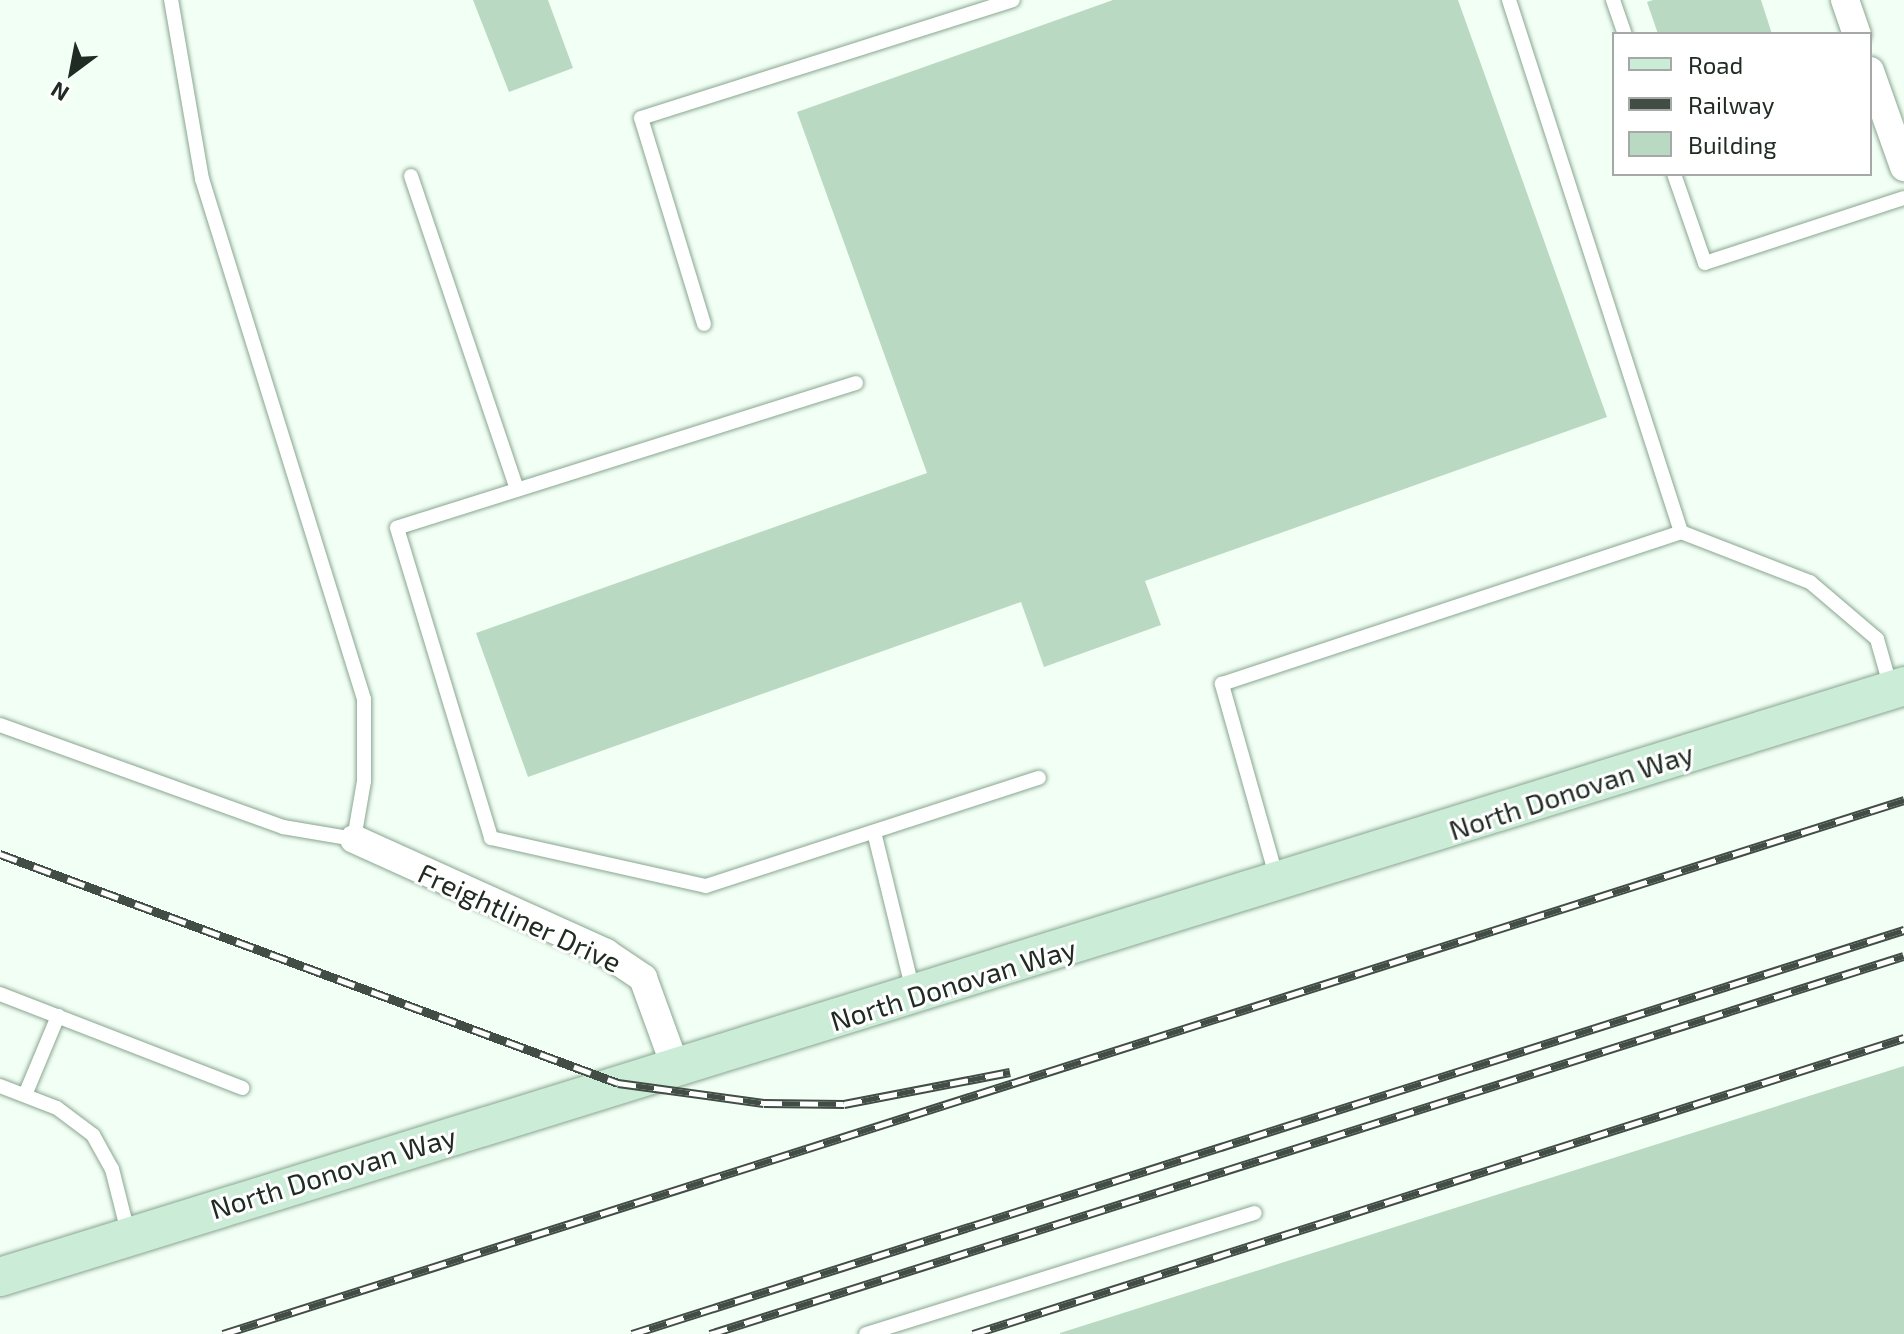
<!DOCTYPE html>
<html>
<head>
<meta charset="utf-8">
<style>
	body { margin:0 }
	#map { position:relative; width:1904px; height:1334px; overflow:hidden; background:#f2fff5; font-family:"Exo 2",sans-serif }
	div>[style] { position:absolute }
	.building>* { inset:0; background:#bad9c2 }
	.roads { filter:drop-shadow(0 0 2px #89a690) drop-shadow(0 0 2px #89a690) }
	.lane>* { height:14px; margin:-7px; padding:0 7px; transform-origin:7px; border-radius:7px; background:#fff }
	.street>* { height:28px; margin:-14px; padding:0 14px; transform-origin:14px; border-radius:14px; background:#fff }
	.secondary>* { height:38px; margin:-19px; padding:0 19px; transform-origin:19px; border-radius:19px; background:#cbecd6 }
	.rail>* { height:9px; margin-top:-4.5px; transform-origin:0; background:repeating-linear-gradient(90deg,#fff 0 18px,#424d45 0 36px); box-sizing:border-box; border-block:2px solid #424d45 }
	span { translate:-50% -50%; white-space:nowrap; text-align:center; line-height:1.15; -webkit-text-stroke:6px #fff; paint-order:stroke }
	.street-label { font-size:28px; color:#202b23 }
	.legend { position:absolute; left:1612px; top:32px; width:260px; height:144px; box-sizing:border-box; background:#fff; border:2px solid #a6aaa7; margin:0; padding:10px 14px; list-style:none; font-size:24px; color:#202b23 }
	.legend li { display:flex; align-items:center; gap:16px; height:40px }
	.legend b { width:40px; border:2px solid #a6aaa7 }
	.north { position:absolute; left:32px; top:32px; width:80px; height:80px; -webkit-text-stroke:6px #fff; paint-order:stroke; rotate:212deg; font-size:22px; font-weight:700; line-height:32px; text-align:center; color:#202b23 }
	.north::after { content:''; display:block; margin:auto; width:28px; height:36px; background:#202b23; clip-path:polygon(50% 0,100% 100%,50% 72%,0 100%) }
</style>
</head>
<body>
<div id="map">
	<div class="building">
		<i style="clip-path:polygon(473px 0,548px 0,573px 68px,509px 92px)"></i>
		<i style="clip-path:polygon(1113px 0,1458px 0,1607px 417px,1145px 581px,1161px 625px,1044px 667px,1021px 602px,528px 777px,476px 633px,927px 473px,797px 112px)"></i>
		<i style="clip-path:polygon(1653px 0,1761px 0,1772px 34px,1658px 34px,1647px 2px)"></i>
		<i style="clip-path:polygon(1904px 1066px,1904px 1334px,1060px 1334px,1060px 1333px)"></i>
	</div>
	<div class="roads">
		<div class="lane">
			<i style="left:1509px;top:0;width:559px;rotate:72.08deg"></i>
			<i style="left:1613px;top:0;width:36px;rotate:71deg"></i>
			<i style="left:1674px;top:174px;width:94px;rotate:70.8deg"></i>
			<i style="left:1705px;top:263px;width:209px;rotate:-18.1deg"></i>
			<i style="left:411px;top:176px;width:331px;rotate:71.3deg"></i>
			<i style="left:704px;top:324px;width:215px;rotate:-107deg"></i>
			<i style="left:641px;top:118px;width:390px;rotate:-17.6deg"></i>
			<i style="left:856px;top:383px;width:481px;rotate:162.5deg"></i>
			<i style="left:397px;top:528px;width:324px;rotate:73.1deg"></i>
			<i style="left:491px;top:838px;width:220px;rotate:12.6deg"></i>
			<i style="left:706px;top:886px;width:350px;rotate:-18deg"></i>
			<i style="left:0;top:725px;width:301px;rotate:19.8deg"></i>
			<i style="left:283px;top:827px;width:72px;rotate:9.6deg"></i>
			<i style="left:354px;top:839px;width:59px;rotate:-80.2deg"></i>
			<i style="left:364px;top:781px;width:82px;rotate:-90deg"></i>
			<i style="left:364px;top:699px;width:545px;rotate:-107.3deg"></i>
			<i style="left:202px;top:179px;width:182px;rotate:-99.8deg"></i>
			<i style="left:874px;top:832px;width:164px;rotate:76.2deg"></i>
			<i style="left:1277px;top:879px;width:203px;rotate:-105.8deg"></i>
			<i style="left:1222px;top:684px;width:484px;rotate:-18.3deg"></i>
			<i style="left:1681px;top:532px;width:138px;rotate:21.2deg"></i>
			<i style="left:1810px;top:582px;width:88px;rotate:40.4deg"></i>
			<i style="left:1877px;top:639px;width:51px;rotate:74.1deg"></i>
			<i style="left:0;top:994px;width:260px;rotate:21.2deg"></i>
			<i style="left:0;top:1086px;width:61px;rotate:21.1deg"></i>
			<i style="left:57px;top:1108px;width:45px;rotate:36.9deg"></i>
			<i style="left:93px;top:1135px;width:39px;rotate:61deg"></i>
			<i style="left:112px;top:1169px;width:69px;rotate:75.8deg"></i>
			<i style="left:25px;top:1095px;width:86px;rotate:-67.3deg"></i>
			<i style="left:866px;top:1334px;width:407px;rotate:-17.3deg"></i>
		</div>
		<div class="street">
			<i style="left:1845px;top:0;width:36px;rotate:71deg"></i>
			<i style="left:1870px;top:71px;width:102px;rotate:70.5deg"></i>
			<i style="left:354px;top:839px;width:277px;rotate:24.3deg"></i>
			<i style="left:606px;top:953px;width:45px;rotate:34deg"></i>
			<i style="left:643px;top:978px;width:94px;rotate:70deg"></i>
		</div>
		<div class="secondary">
			<i style="left:0;top:1277px;width:1994px;rotate:-17.24deg"></i>
		</div>
	</div>
	<div class="rail">
		<i style="left:0;top:854px;width:659px;rotate:20.33deg"></i>
		<i style="left:618px;top:1083px;width:147px;rotate:7.8deg"></i>
		<i style="left:764px;top:1103px;width:80px;rotate:0.7deg"></i>
		<i style="left:844px;top:1104px;width:169px;rotate:-10.9deg"></i>
		<i style="left:223px;top:1334px;width:1764px;rotate:-17.62deg"></i>
		<i style="left:632px;top:1334px;width:1335px;rotate:-17.62deg"></i>
		<i style="left:710px;top:1334px;width:1252px;rotate:-17.57deg"></i>
		<i style="left:973px;top:1334px;width:977px;rotate:-17.64deg"></i>
	</div>
	<div class="street-label">
		<span style="left:1571px;top:791px;rotate:-18deg">North Donovan Way</span>
		<span style="left:520px;top:917px;rotate:25deg">Freightliner Drive</span>
		<span style="left:953px;top:984px;rotate:-17deg">North Donovan Way</span>
		<span style="left:333px;top:1172px;rotate:-17deg">North Donovan Way</span>
	</div>
	<ul class="legend">
	<li><b style="height:10px;background:#cbecd6"></b>Road</li>
	<li><b style="height:10px;background:#424d45"></b>Railway</li>
	<li><b style="height:22px;background:#bad9c2"></b>Building</li>
	</ul>
	<div class="north">N</div>
</div>
</body>
</html>
